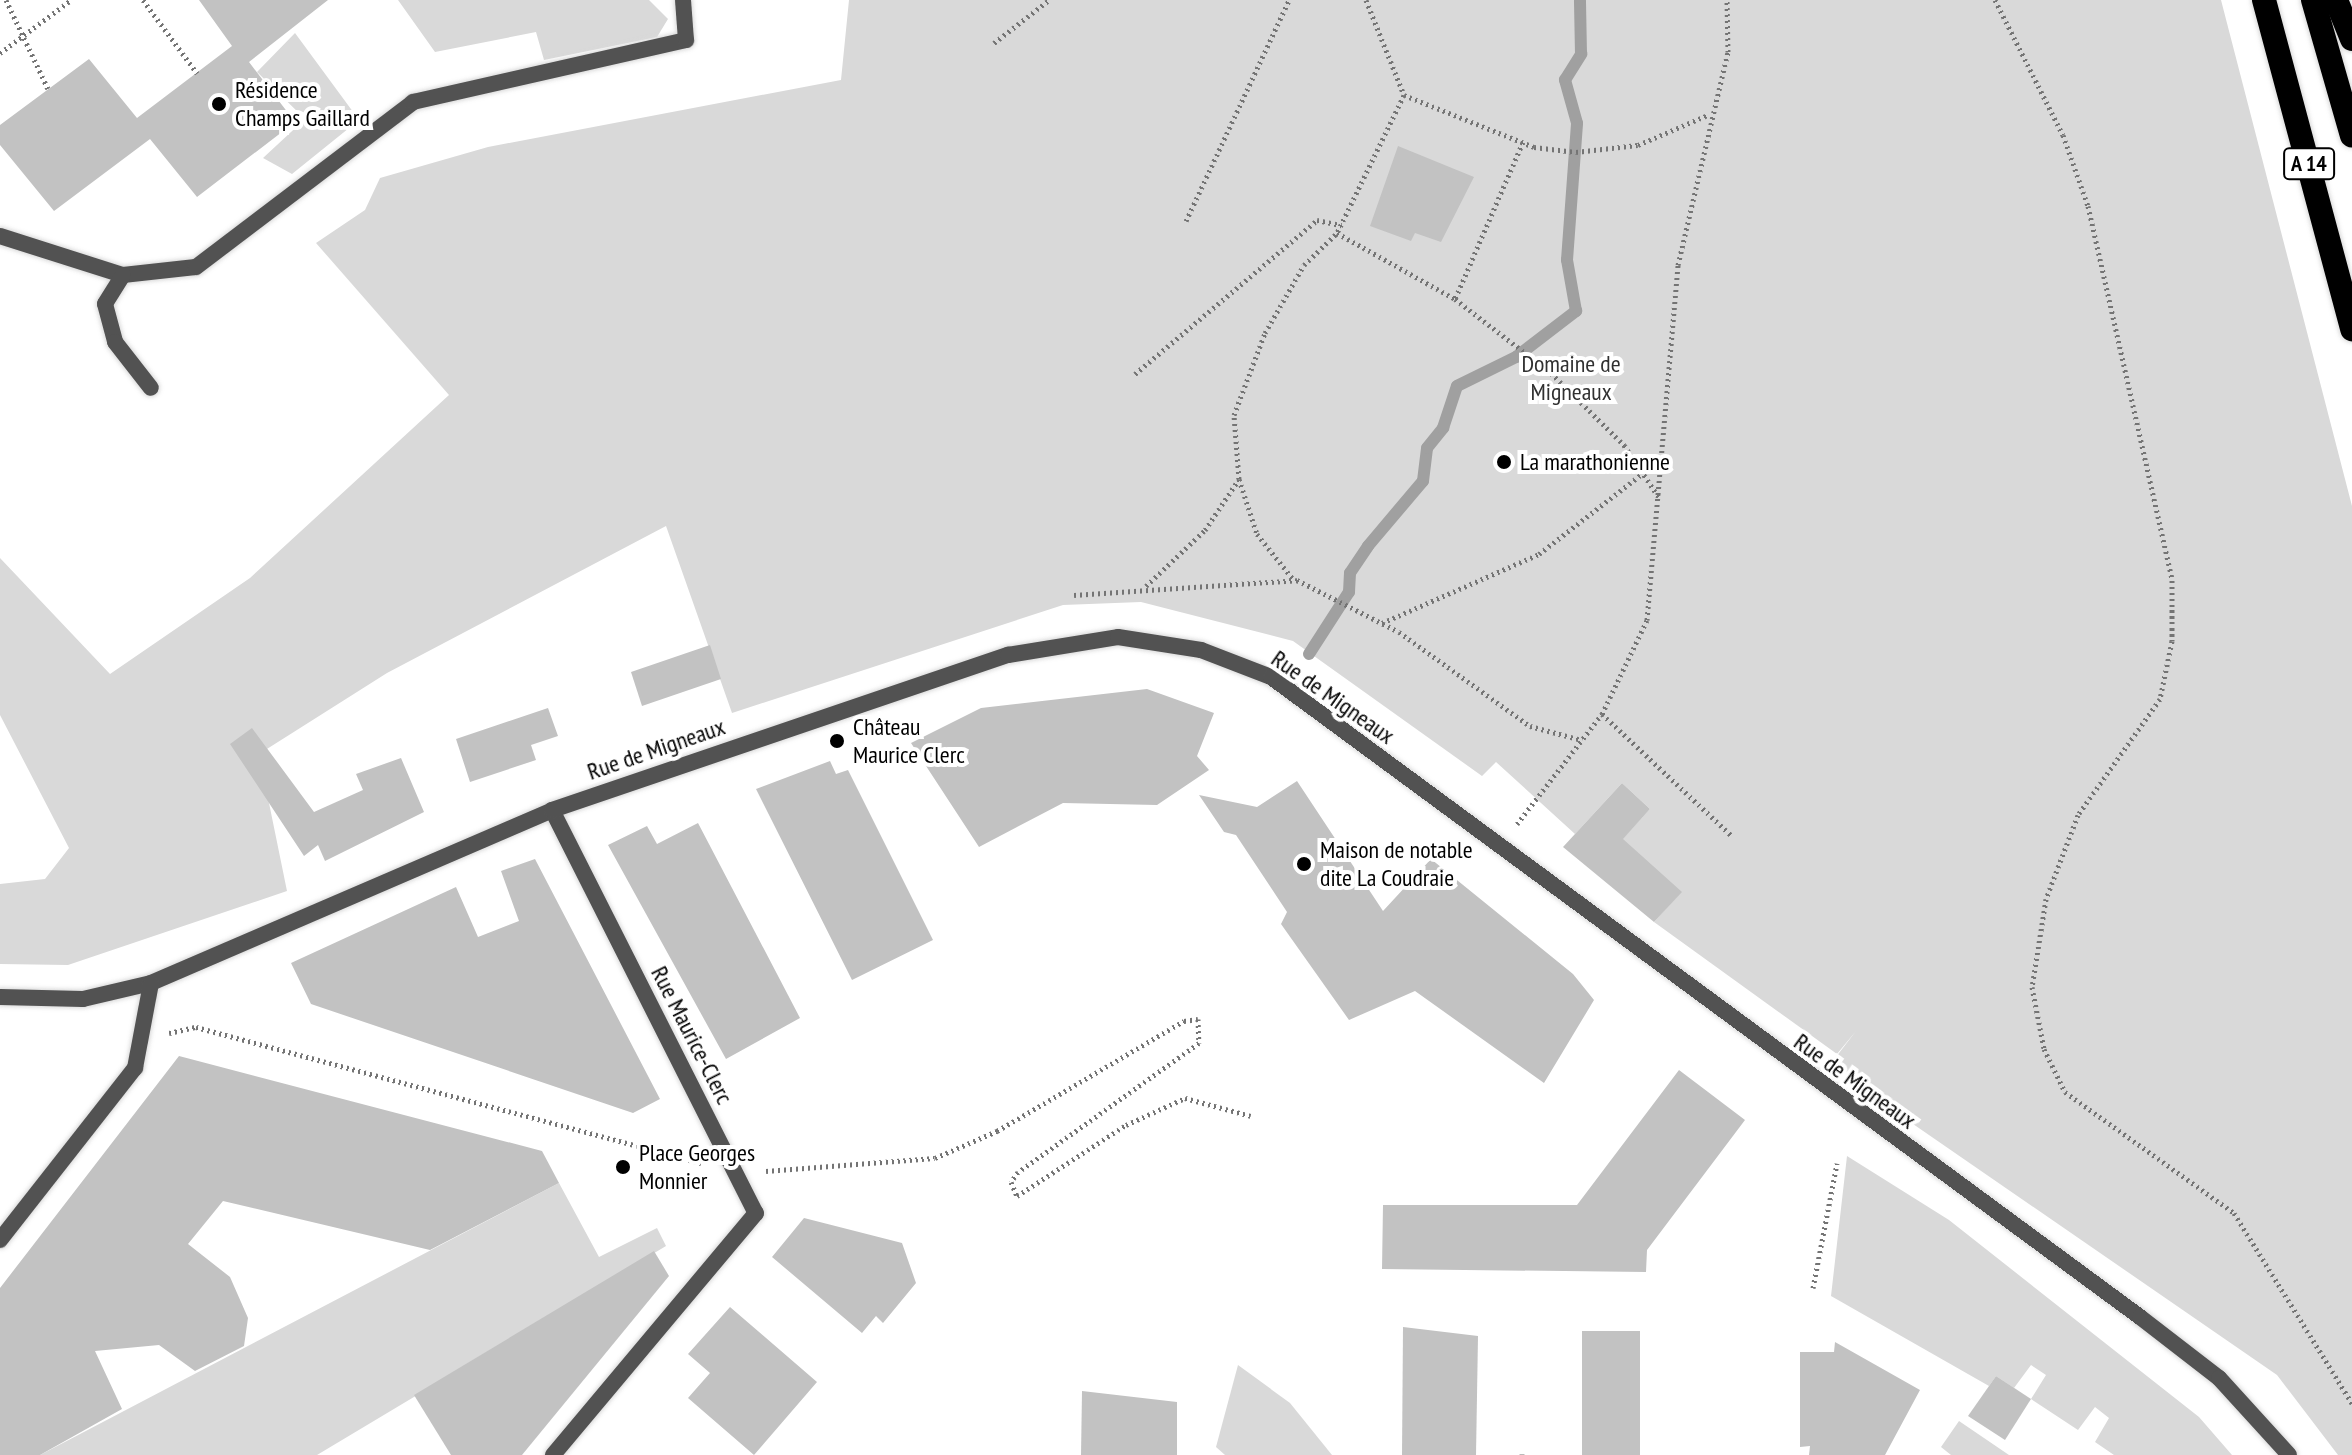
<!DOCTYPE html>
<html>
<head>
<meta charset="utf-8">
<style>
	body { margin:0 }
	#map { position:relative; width:2352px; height:1455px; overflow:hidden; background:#fff; font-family:"PT Sans Narrow",sans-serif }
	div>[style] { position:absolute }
	.green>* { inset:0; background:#d9d9d9 }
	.stream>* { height:12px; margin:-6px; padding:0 6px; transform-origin:6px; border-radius:6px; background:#a0a0a0 }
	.building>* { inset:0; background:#c2c2c2 }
	.path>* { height:5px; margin-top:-2.5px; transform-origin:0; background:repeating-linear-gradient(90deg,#747474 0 2px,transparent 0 6px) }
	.roads { filter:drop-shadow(0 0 2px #dbdbdb) drop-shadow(0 0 2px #dbdbdb) }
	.service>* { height:16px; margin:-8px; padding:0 8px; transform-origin:8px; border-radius:8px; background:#525252 }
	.minor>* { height:16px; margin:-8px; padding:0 8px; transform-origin:8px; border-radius:8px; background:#525252 }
	.tertiary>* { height:16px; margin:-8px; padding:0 8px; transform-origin:8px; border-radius:8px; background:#525252 }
	.motorway>* { height:24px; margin:-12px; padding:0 12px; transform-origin:12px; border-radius:12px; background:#000 }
	.dots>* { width:22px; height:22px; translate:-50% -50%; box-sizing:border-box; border:4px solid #fff; border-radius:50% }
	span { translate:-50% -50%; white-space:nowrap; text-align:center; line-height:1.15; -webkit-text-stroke:8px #fff; paint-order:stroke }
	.shield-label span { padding:2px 6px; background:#fff; border:2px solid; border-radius:6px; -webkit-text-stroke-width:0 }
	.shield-label { font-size:22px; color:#000; font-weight:700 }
	.poi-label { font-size:24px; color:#000 }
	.left { translate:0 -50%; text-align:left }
	.park-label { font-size:24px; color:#303030 }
	.street-label { font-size:24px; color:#000 }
</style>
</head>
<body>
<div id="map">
	<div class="green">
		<i style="clip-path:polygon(398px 0,649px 0,668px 19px,657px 37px,544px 60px,536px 32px,435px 52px)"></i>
		<i style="clip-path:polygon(849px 0,2221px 0,2352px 506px,2352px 1455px,2338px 1455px,2277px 1375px,1829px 1066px,1856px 1031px,1837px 1054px,1654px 922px,1681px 892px,1604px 859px,1650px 809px,1622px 783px,1575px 834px,1496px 762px,1482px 776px,1293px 641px,1141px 602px,1063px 605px,732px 713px,666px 526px,387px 673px,259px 754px,287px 891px,68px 965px,0 964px,0 884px,45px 879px,69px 848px,0 715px,0 558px,110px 674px,250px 578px,449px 395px,316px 243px,365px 210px,380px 178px,488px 147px,841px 80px)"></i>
		<i style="clip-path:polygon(295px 33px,359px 120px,292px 174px,263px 158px,305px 119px,257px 72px)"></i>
		<i style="clip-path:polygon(1847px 1156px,1949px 1220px,2199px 1417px,2232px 1455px,2114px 1455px,2095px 1442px,2109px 1418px,2095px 1407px,2078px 1430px,2031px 1399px,2046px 1375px,2031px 1365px,2014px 1388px,1996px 1376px,1989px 1386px,1831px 1296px)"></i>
		<i style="clip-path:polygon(559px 1183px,599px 1257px,657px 1228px,666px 1246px,317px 1455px,40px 1455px)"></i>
		<i style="clip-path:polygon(1238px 1365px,1290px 1403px,1332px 1455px,1225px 1455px,1216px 1447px)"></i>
		<i style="clip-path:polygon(1959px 1421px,2009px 1455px,1951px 1455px,1941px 1447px)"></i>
	</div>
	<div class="stream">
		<i style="left:1309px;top:654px;width:74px;rotate:-57.2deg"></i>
		<i style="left:1349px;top:592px;width:19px;rotate:-87deg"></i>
		<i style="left:1350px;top:573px;width:32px;rotate:-56deg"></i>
		<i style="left:1368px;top:546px;width:85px;rotate:-49.8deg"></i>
		<i style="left:1423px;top:481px;width:33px;rotate:-83deg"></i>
		<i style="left:1427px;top:448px;width:26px;rotate:-51deg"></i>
		<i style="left:1443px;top:428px;width:44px;rotate:-71.6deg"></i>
		<i style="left:1457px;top:386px;width:66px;rotate:-26.2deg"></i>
		<i style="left:1516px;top:357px;width:76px;rotate:-37.5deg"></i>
		<i style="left:1576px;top:311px;width:52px;rotate:-100deg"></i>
		<i style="left:1567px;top:260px;width:137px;rotate:-85.8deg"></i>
		<i style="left:1577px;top:123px;width:45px;rotate:-105.6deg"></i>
		<i style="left:1565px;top:80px;width:31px;rotate:-58deg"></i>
		<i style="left:1581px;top:54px;width:54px;rotate:-91.1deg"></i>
	</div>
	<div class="building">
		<i style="clip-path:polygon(199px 0,328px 0,249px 62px,295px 122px,197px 197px,150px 139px,54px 211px,0 145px,0 125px,89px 59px,137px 118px,232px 46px)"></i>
		<i style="clip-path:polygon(1398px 146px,1474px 177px,1441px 242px,1415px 233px,1411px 241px,1370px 226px)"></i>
		<i style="clip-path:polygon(710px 645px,721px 679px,642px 706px,631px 672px)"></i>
		<i style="clip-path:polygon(1147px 689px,1214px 713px,1197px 756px,1209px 770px,1157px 805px,1063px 803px,979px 847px,911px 743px,981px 708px)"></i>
		<i style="clip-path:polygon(548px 708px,558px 736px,531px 745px,536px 760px,470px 782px,456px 739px)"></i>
		<i style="clip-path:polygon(252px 728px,314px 812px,363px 790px,356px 774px,401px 758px,424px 812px,325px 861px,318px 845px,304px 856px,230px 744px)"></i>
		<i style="clip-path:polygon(830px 761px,836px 774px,848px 770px,933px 940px,852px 980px,756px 789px)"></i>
		<i style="clip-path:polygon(1297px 781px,1383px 911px,1431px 859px,1573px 974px,1594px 1000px,1544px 1083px,1415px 991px,1349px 1020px,1281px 924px,1287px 912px,1236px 835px,1224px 832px,1199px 795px,1257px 807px)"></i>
		<i style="clip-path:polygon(1622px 783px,1650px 809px,1623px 839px,1682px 892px,1654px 922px,1563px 847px)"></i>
		<i style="clip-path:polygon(698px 823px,800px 1018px,726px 1059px,608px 845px,647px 826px,657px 844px)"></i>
		<i style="clip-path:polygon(535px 859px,660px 1099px,633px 1113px,311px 1004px,291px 963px,456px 887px,478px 937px,519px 921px,501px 871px)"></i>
		<i style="clip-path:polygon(179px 1056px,542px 1151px,559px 1183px,430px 1250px,223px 1201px,188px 1244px,230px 1277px,248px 1318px,244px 1346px,195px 1371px,159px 1345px,95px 1351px,122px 1409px,40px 1455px,0 1455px,0 1288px)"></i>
		<i style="clip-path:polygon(1679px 1070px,1745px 1120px,1647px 1250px,1646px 1272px,1382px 1269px,1383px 1205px,1577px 1205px)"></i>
		<i style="clip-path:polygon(804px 1218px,902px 1243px,916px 1283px,883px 1323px,876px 1316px,862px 1333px,772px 1257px)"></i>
		<i style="clip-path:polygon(654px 1251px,669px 1276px,522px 1455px,451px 1455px,414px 1395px)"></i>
		<i style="clip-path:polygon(730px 1307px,817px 1382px,754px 1455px,688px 1398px,710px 1373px,688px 1354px)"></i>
		<i style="clip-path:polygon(1403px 1327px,1478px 1336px,1476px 1455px,1402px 1455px)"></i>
		<i style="clip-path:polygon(1582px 1331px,1640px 1331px,1640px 1455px,1582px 1455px)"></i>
		<i style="clip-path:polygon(1835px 1342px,1920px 1390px,1885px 1455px,1809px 1455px,1810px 1446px,1800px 1447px,1800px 1352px,1834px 1352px)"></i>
		<i style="clip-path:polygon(1996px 1376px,2031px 1399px,2005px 1440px,1968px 1416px)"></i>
		<i style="clip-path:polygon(1082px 1391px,1177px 1402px,1177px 1455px,1081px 1455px)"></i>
	</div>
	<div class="path">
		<i style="left:6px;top:0;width:98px;rotate:64.7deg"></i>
		<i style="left:143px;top:0;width:91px;rotate:53.5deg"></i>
		<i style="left:1366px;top:0;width:102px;rotate:68.2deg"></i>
		<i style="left:1404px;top:95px;width:140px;rotate:21.8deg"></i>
		<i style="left:1534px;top:147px;width:42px;rotate:6.8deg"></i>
		<i style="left:1576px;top:152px;width:62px;rotate:-6.4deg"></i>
		<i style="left:1638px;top:145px;width:76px;rotate:-23.2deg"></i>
		<i style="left:1995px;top:0;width:151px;rotate:63.3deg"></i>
		<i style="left:2063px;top:135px;width:75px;rotate:70.6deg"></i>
		<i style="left:2088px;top:206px;width:383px;rotate:77.3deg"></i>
		<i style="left:2172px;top:580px;width:61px;rotate:90deg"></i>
		<i style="left:2172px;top:641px;width:59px;rotate:101.7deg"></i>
		<i style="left:2160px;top:699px;width:142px;rotate:125.3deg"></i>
		<i style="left:2078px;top:815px;width:90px;rotate:110.9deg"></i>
		<i style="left:2046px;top:899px;width:89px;rotate:99deg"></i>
		<i style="left:2032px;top:987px;width:63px;rotate:79deg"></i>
		<i style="left:2044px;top:1049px;width:48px;rotate:64deg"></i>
		<i style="left:2065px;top:1092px;width:208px;rotate:35.6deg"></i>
		<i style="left:2234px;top:1213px;width:224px;rotate:58.2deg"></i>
		<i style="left:994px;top:43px;width:70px;rotate:-38deg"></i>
		<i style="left:0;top:53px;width:89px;rotate:-36.7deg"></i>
		<i style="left:1404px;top:95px;width:153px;rotate:115.9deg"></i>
		<i style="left:1337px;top:233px;width:135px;rotate:29.2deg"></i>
		<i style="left:1523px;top:142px;width:171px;rotate:113.4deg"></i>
		<i style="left:1455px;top:299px;width:121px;rotate:37.6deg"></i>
		<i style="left:1551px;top:373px;width:103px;rotate:44.6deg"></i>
		<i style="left:1624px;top:445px;width:65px;rotate:56.3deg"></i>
		<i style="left:1186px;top:221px;width:244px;rotate:-65deg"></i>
		<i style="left:1135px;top:374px;width:238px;rotate:-40.2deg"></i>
		<i style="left:1317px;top:220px;width:25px;rotate:12deg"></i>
		<i style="left:1239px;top:479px;width:64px;rotate:-94.5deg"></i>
		<i style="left:1234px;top:415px;width:88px;rotate:-69.3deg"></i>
		<i style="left:1265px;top:333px;width:78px;rotate:-60.2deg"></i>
		<i style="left:1304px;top:265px;width:46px;rotate:-44.1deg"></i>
		<i style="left:1146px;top:586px;width:81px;rotate:-43.5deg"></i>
		<i style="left:1205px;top:530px;width:61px;rotate:-56.3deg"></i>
		<i style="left:1239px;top:479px;width:58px;rotate:71.9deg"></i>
		<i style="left:1257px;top:534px;width:58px;rotate:51.3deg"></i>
		<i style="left:1074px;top:595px;width:224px;rotate:-3.8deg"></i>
		<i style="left:1297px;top:580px;width:114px;rotate:27deg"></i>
		<i style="left:1399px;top:632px;width:161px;rotate:35.7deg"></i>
		<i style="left:1530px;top:726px;width:54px;rotate:15.1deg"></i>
		<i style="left:1382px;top:623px;width:171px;rotate:-23.7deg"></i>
		<i style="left:1539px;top:554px;width:132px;rotate:-37.9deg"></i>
		<i style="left:1602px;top:714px;width:177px;rotate:43.2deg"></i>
		<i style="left:1517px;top:824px;width:139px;rotate:-52.3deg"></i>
		<i style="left:1602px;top:714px;width:104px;rotate:-64.4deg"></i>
		<i style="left:1647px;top:620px;width:356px;rotate:-85deg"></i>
		<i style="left:1678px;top:265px;width:219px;rotate:-76.8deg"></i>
		<i style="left:1728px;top:52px;width:52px;rotate:-91.1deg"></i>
		<i style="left:169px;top:1033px;width:28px;rotate:-13deg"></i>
		<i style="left:196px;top:1027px;width:523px;rotate:15.07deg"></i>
		<i style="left:766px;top:1171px;width:169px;rotate:-4.4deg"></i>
		<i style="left:935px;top:1158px;width:68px;rotate:-23.5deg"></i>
		<i style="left:997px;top:1131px;width:217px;rotate:-30.5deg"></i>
		<i style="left:1184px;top:1021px;width:14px;rotate:-8deg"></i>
		<i style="left:1198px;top:1019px;width:24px;rotate:88deg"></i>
		<i style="left:1199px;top:1043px;width:222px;rotate:144.5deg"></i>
		<i style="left:1018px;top:1172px;width:12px;rotate:125deg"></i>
		<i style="left:1011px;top:1182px;width:15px;rotate:67deg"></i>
		<i style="left:1017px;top:1196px;width:130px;rotate:-33.1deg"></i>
		<i style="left:1126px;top:1125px;width:65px;rotate:-24.6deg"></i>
		<i style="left:1185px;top:1098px;width:68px;rotate:15.3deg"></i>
		<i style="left:1813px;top:1288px;width:127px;rotate:-79.1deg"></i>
		<i style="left:1522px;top:1455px;width:1px;rotate:-90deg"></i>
	</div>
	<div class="roads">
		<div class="service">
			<i style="left:0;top:236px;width:129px;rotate:17.6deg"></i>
			<i style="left:123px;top:275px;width:73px;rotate:-6.3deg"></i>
			<i style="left:196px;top:267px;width:273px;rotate:-37.2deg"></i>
			<i style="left:413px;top:102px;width:280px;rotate:-12.8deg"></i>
			<i style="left:686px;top:40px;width:40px;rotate:-94.3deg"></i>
			<i style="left:123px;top:275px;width:34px;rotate:122deg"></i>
			<i style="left:105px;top:304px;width:39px;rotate:75deg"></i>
			<i style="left:115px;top:342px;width:58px;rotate:52deg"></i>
		</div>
		<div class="minor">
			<i style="left:552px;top:810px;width:452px;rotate:63.2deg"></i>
			<i style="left:756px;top:1213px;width:316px;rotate:130deg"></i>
		</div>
		<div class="tertiary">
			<i style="left:0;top:997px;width:83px;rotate:1.4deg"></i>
			<i style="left:83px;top:999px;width:70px;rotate:-13.2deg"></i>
			<i style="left:151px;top:983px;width:437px;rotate:-23.3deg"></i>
			<i style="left:552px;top:810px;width:482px;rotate:-18.8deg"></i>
			<i style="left:1008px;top:655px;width:111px;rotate:-9.3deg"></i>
			<i style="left:1118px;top:637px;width:84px;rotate:8.9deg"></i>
			<i style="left:1201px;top:650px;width:75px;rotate:21.1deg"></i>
			<i style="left:1271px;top:677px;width:1079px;rotate:36.37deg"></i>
			<i style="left:2140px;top:1317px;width:100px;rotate:37.7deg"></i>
			<i style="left:2219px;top:1378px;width:104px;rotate:47.7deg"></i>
			<i style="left:0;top:1240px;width:219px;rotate:-51.9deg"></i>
			<i style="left:135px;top:1068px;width:86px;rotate:-79.3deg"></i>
		</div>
		<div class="motorway">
			<i style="left:2264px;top:0;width:341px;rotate:75deg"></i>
			<i style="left:2313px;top:0;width:141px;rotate:74deg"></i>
			<i style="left:2336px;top:0;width:42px;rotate:67.7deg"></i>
		</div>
	</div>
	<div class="dots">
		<i style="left:219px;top:104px;background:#000"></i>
		<i style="left:1504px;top:462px;background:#000"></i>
		<i style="left:837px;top:741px;background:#000"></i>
		<i style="left:1304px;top:864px;background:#000"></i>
		<i style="left:623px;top:1167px;background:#000"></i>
	</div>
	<div class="shield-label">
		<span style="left:2309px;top:164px">A 14</span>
	</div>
	<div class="poi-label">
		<span class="left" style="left:235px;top:104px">Résidence<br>Champs Gaillard</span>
		<span class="left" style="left:1520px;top:462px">La marathonienne</span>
		<span class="left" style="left:853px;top:741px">Château<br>Maurice Clerc</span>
		<span class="left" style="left:1320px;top:864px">Maison de notable<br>dite La Coudraie</span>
		<span class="left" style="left:639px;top:1167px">Place Georges<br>Monnier</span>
	</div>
	<div class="park-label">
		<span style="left:1571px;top:378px">Domaine de<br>Migneaux</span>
	</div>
	<div class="street-label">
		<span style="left:1333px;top:697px;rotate:35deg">Rue de Migneaux</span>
		<span style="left:656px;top:749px;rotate:-19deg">Rue de Migneaux</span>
		<span style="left:692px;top:1035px;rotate:63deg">Rue Maurice-Clerc</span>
		<span style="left:1855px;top:1081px;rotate:36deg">Rue de Migneaux</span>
	</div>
</div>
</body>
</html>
